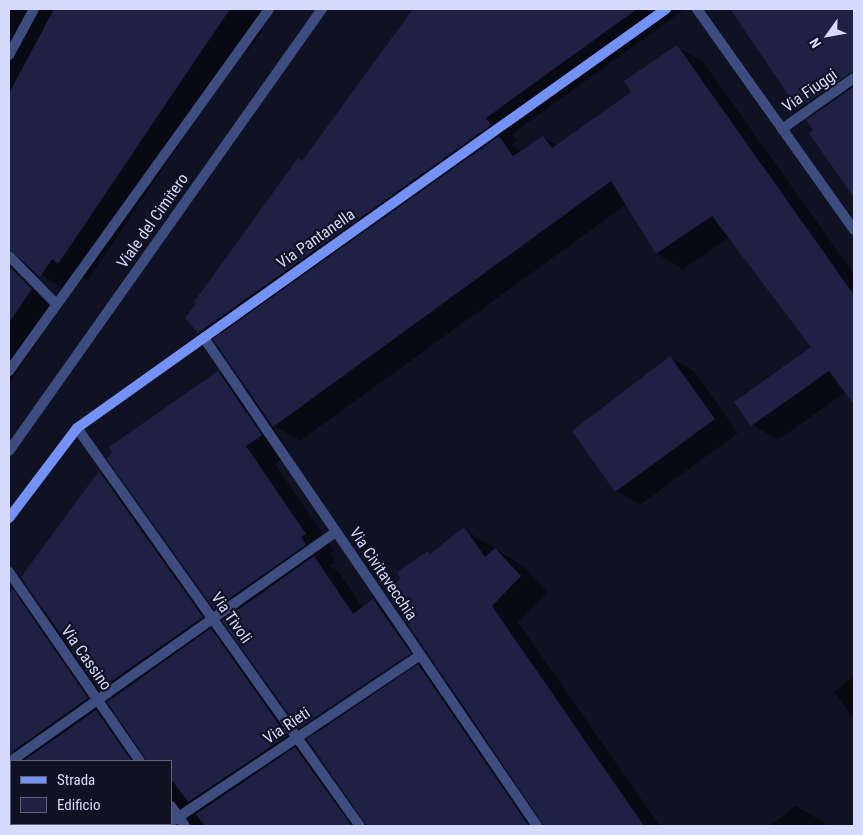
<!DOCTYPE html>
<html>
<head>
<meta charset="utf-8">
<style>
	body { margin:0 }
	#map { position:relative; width:863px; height:835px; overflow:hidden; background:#101224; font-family:"Roboto Condensed",sans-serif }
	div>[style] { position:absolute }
	.shadow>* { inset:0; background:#0007 }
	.building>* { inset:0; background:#1e2044 }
	.street>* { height:10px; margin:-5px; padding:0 5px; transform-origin:5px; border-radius:5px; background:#3e4d80 }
	.secondary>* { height:10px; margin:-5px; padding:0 5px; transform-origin:5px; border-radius:5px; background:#7492f6 }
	span { translate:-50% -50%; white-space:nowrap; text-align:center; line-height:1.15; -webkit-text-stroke:4.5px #101224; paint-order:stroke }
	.street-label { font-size:16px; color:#d6dbfc }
	.frame { position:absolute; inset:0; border:10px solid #d6dbfc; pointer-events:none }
	.legend { position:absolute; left:10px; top:760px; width:162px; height:65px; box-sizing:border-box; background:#101224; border:1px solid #5f627a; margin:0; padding:6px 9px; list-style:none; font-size:15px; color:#d6dbfc }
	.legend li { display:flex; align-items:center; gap:10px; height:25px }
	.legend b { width:25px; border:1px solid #5f627a }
	.north { position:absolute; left:803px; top:10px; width:50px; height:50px; -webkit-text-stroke:4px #101224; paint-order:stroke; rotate:238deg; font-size:14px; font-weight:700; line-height:20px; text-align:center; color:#d6dbfc }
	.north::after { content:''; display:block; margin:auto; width:18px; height:22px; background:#d6dbfc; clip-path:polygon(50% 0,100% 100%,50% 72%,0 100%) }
</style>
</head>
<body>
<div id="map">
	<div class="shadow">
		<i style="clip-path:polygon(9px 9px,271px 9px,259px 27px,263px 30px,249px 50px,244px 48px,88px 280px,81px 276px,70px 293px,33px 269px,33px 279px,61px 307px,9px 384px)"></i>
		<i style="clip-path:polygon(evenodd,414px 9px,685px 9px,512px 134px,517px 141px,511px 145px,522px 151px,543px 137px,558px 146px,632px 92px,677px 47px,703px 62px,854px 274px,854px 404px,846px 392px,778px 440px,752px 425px,813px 348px,730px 237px,683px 269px,657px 254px,627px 204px,300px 441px,272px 425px,290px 452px,275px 464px,334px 551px,330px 554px,335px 562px,329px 566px,338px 571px,363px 608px,374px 600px,397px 614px,427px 671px,450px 684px,402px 580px,428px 552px,432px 554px,464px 529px,523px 566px,548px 592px,518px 622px,660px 826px,9px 826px,11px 783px,11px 824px,171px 824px,171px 761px,25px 761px,9px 748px,9px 601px,14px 593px,46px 611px,99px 472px,123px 486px,220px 635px,238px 646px,314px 752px,308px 756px,323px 764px,366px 825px,314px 736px,300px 727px,230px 617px,215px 608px,109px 459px,219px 373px,250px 391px,217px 342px,199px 332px,186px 318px,414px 9px,415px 648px,417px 651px,307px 724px,307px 721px,415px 648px,414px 9px,96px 687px,115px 698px,107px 703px,96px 687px,414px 9px,117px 713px,128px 730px,109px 718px,117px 713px)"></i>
		<i style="clip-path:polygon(732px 9px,854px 9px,854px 190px,815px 131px,814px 116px,799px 108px)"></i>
		<i style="clip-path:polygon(670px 357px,694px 371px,738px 433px,640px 505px,616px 491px)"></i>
		<i style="clip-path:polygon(854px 677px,854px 720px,834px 692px)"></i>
		<i style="clip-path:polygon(796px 806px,823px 822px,826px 826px,769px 826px)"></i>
	</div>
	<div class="building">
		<i style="clip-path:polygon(54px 9px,230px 9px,58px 264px,52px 259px,40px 277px,9px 249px,9px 93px)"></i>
		<i style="clip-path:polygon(413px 9px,637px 9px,486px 118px,491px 125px,198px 333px,185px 318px,196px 304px,194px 302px,298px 158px,302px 161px)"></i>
		<i style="clip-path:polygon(730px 9px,854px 9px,854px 71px,798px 109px)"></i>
		<i style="clip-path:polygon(677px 45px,854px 295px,854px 405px,829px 371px,751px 426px,734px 402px,811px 347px,712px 216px,656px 254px,611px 181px,273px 427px,213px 339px,499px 136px,513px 156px,543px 136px,552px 148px,631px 92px,624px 81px)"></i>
		<i style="clip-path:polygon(854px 86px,854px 198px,809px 133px,813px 130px,806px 120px)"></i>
		<i style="clip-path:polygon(9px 266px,32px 289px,9px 323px)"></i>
		<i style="clip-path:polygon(670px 356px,715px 419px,615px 492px,572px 431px)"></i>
		<i style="clip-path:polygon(218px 371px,262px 435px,246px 446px,306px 534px,301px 537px,306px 545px,214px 609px,107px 459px,112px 452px,109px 447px)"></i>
		<i style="clip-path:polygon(99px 471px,203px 617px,99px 690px,21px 577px)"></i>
		<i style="clip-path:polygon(464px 527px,485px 557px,495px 548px,521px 576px,492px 606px,644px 826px,544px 826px,385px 590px,400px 579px,397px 572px,428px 551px,430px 554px)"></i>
		<i style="clip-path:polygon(314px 556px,353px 614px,373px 599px,411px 653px,299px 728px,222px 621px)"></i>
		<i style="clip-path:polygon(13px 589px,88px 698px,9px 754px,9px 594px)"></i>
		<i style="clip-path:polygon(211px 628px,287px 736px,188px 802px,171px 779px,171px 761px,147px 761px,107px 702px)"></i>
		<i style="clip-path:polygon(418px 664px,529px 826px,367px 826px,307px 739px)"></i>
		<i style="clip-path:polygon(96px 710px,132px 761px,23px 761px)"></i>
		<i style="clip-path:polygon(295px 747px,352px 826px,205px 826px,196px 814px)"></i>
	</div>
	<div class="street">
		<i style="left:697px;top:9px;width:271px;rotate:54.6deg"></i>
		<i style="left:9px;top:55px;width:52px;rotate:-61.5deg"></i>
		<i style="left:782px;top:129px;width:88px;rotate:-35.3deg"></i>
		<i style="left:9px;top:256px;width:67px;rotate:45.6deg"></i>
		<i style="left:204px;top:338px;width:591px;rotate:55.69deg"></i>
		<i style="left:9px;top:371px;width:446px;rotate:-54.3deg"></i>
		<i style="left:77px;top:428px;width:488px;rotate:54.6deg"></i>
		<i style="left:9px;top:451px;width:542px;rotate:-54.7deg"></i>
		<i style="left:9px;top:572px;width:230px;rotate:55.3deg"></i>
		<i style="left:11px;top:761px;width:398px;rotate:-35.2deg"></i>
		<i style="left:171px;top:806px;width:24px;rotate:55deg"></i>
		<i style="left:171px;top:822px;width:300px;rotate:-33.8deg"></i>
		<i style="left:9px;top:825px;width:1px;rotate:90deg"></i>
	</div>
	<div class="secondary">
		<i style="left:9px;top:518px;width:113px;rotate:-52.9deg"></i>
		<i style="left:77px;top:428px;width:723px;rotate:-35.43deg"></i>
	</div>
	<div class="street-label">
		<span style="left:810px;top:91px;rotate:-35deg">Via Fiuggi</span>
		<span style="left:153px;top:221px;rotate:-55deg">Viale del Cimitero</span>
		<span style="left:316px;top:239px;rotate:-35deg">Via Pantanella</span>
		<span style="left:383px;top:574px;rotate:56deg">Via Civitavecchia</span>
		<span style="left:231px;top:618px;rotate:55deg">Via Tivoli</span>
		<span style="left:86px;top:658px;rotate:55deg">Via Cassino</span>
		<span style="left:287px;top:726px;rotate:-34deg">Via Rieti</span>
	</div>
	<div class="frame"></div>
	<ul class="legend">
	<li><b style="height:6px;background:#7492f6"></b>Strada</li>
	<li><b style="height:14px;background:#1e2044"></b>Edificio</li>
	</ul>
	<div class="north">N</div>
</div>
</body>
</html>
